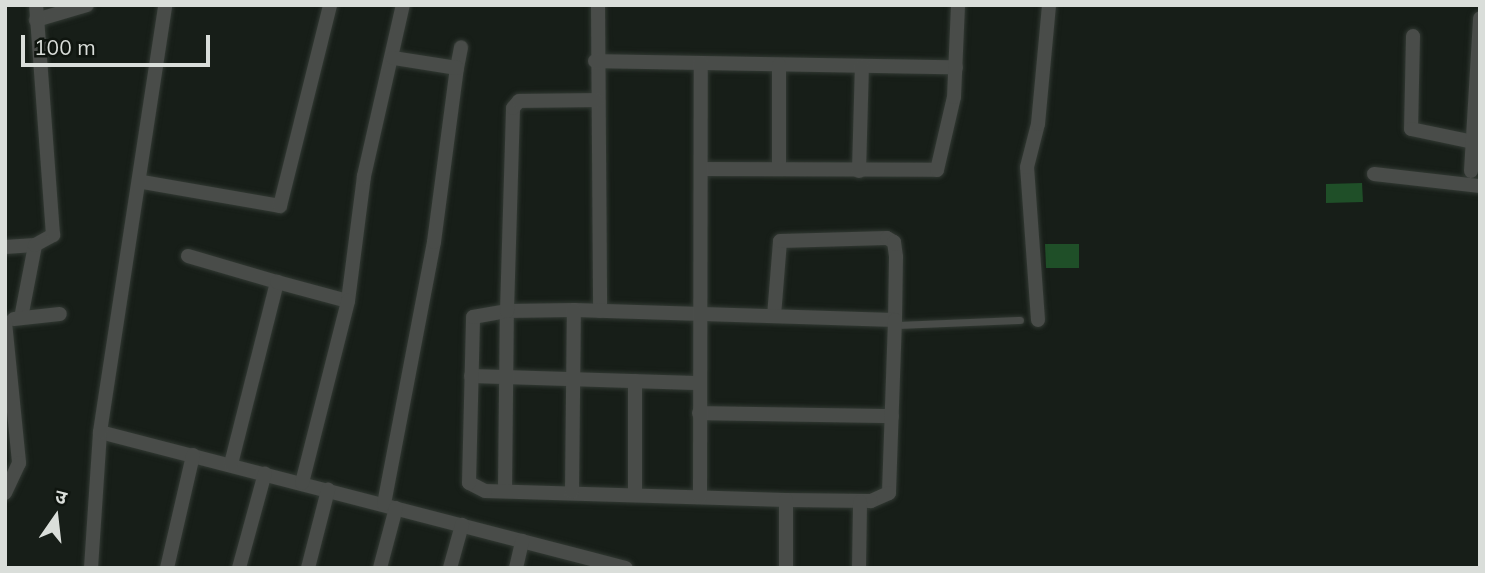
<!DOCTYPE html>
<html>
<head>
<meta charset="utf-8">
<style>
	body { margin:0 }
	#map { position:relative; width:1485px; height:573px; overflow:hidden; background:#171e18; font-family:Mulish,"Noto Sans Devanagari",sans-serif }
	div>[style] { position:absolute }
	.building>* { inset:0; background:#1f4f28 }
	.roads { filter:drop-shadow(0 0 2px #323933) drop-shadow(0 0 2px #323933) }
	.service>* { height:7px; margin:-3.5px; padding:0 3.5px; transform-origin:3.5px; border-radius:3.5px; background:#494c49 }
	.minor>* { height:14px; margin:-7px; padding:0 7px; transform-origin:7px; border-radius:7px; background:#494c49 }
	span { translate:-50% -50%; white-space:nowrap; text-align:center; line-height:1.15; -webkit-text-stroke:6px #0f150f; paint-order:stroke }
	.frame { position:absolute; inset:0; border:7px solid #dadeda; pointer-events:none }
	.north { position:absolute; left:21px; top:482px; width:70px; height:70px; -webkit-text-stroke:5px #0f150f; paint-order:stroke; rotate:14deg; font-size:19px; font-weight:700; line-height:28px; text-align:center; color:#dadeda }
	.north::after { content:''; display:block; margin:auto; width:24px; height:32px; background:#dadeda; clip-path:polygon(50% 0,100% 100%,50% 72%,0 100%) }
	.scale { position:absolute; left:21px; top:35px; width:189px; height:32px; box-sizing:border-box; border:4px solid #dadeda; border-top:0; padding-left:9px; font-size:21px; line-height:24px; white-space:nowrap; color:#dadeda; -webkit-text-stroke:5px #0f150f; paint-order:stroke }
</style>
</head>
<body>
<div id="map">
	<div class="building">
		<i style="clip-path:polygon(1362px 183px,1363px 202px,1326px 203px,1326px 184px)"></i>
		<i style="clip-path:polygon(1045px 244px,1079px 244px,1079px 268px,1046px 268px)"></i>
	</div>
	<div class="roads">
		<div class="service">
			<i style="left:895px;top:325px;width:125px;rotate:-2.3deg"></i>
		</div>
		<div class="minor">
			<i style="left:598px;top:5px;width:306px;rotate:89.6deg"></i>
			<i style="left:36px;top:20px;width:53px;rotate:-16.4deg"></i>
			<i style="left:1413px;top:36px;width:93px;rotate:91.2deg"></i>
			<i style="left:1411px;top:129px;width:63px;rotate:11.8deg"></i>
			<i style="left:595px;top:61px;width:361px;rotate:1deg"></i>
			<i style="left:779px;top:65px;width:103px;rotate:90deg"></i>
			<i style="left:457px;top:68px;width:21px;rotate:-79deg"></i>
			<i style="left:701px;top:169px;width:236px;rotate:0.2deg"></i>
			<i style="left:937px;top:170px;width:75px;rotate:-76.9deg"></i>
			<i style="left:954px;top:97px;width:92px;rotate:-87.5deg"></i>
			<i style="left:859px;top:171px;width:105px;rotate:-88.4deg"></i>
			<i style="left:1471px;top:171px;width:153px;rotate:-86.6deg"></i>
			<i style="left:1374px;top:174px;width:107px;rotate:6.5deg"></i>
			<i style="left:143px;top:182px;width:139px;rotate:9.9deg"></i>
			<i style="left:280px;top:206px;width:207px;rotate:-76deg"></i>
			<i style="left:5px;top:247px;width:30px;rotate:-4deg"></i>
			<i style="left:188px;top:256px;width:93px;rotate:16.3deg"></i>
			<i style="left:774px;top:316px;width:75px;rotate:-85.4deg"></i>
			<i style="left:780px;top:241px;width:107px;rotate:-1.6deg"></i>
			<i style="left:887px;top:238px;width:8px;rotate:30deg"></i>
			<i style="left:894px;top:242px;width:15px;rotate:82deg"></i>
			<i style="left:896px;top:257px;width:63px;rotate:90.9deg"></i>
			<i style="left:21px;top:318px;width:74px;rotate:-79.1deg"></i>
			<i style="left:35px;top:245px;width:21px;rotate:-29deg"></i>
			<i style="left:53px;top:235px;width:231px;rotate:-94.2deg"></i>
			<i style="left:14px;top:319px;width:46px;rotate:-6.2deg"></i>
			<i style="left:1038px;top:320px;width:153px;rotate:-94.1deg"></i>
			<i style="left:1027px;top:167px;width:44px;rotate:-75.7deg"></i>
			<i style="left:1038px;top:124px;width:120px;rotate:-84.7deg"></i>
			<i style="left:5px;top:322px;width:142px;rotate:84.3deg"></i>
			<i style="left:19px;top:463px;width:33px;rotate:115deg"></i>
			<i style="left:471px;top:376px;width:225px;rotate:1.8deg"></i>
			<i style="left:699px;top:413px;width:193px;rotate:0.9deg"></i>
			<i style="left:100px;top:432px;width:543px;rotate:14.5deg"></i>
			<i style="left:231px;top:464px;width:188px;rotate:-75.8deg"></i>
			<i style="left:277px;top:282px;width:73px;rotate:15deg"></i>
			<i style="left:348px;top:301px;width:126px;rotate:-82.7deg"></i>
			<i style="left:364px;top:176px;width:175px;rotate:-77.2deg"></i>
			<i style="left:302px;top:483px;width:188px;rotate:-75.8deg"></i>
			<i style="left:505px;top:490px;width:179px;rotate:-89.4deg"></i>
			<i style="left:507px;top:311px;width:67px;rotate:-0.9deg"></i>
			<i style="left:574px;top:310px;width:321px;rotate:1.8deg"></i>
			<i style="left:895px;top:320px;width:173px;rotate:92deg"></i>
			<i style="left:889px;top:493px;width:20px;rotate:156deg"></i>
			<i style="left:871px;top:501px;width:85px;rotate:-179.3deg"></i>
			<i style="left:786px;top:500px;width:301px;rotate:-178.3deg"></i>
			<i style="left:485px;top:491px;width:18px;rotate:-153deg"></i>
			<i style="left:469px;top:483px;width:166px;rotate:-88.6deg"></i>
			<i style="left:473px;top:317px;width:35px;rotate:-10deg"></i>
			<i style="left:507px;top:311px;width:203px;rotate:-88.3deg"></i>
			<i style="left:513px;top:108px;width:9px;rotate:-49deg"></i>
			<i style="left:519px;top:101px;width:77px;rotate:-0.7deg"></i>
			<i style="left:572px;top:492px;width:182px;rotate:-89.4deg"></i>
			<i style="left:635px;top:495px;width:114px;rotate:-90deg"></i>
			<i style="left:700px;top:496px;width:433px;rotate:-89.9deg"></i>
			<i style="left:786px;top:500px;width:68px;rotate:90deg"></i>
			<i style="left:384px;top:504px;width:267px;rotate:-79.2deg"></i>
			<i style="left:434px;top:242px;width:176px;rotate:-82.5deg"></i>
			<i style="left:457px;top:68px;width:65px;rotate:-171.1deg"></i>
			<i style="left:91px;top:568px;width:136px;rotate:-86.2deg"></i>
			<i style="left:100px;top:432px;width:432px;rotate:-81.3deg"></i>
			<i style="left:167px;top:568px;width:116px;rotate:-77deg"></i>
			<i style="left:239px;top:568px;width:98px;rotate:-74.7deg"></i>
			<i style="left:308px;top:568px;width:81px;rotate:-75.6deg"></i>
			<i style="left:380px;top:568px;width:62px;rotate:-75.1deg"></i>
			<i style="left:450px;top:568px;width:45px;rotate:-74.4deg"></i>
			<i style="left:516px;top:568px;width:28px;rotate:-77deg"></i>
			<i style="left:859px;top:568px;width:66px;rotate:-89.1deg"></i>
		</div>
	</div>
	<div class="frame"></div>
	<div class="north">उ</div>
	<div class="scale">100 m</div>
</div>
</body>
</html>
